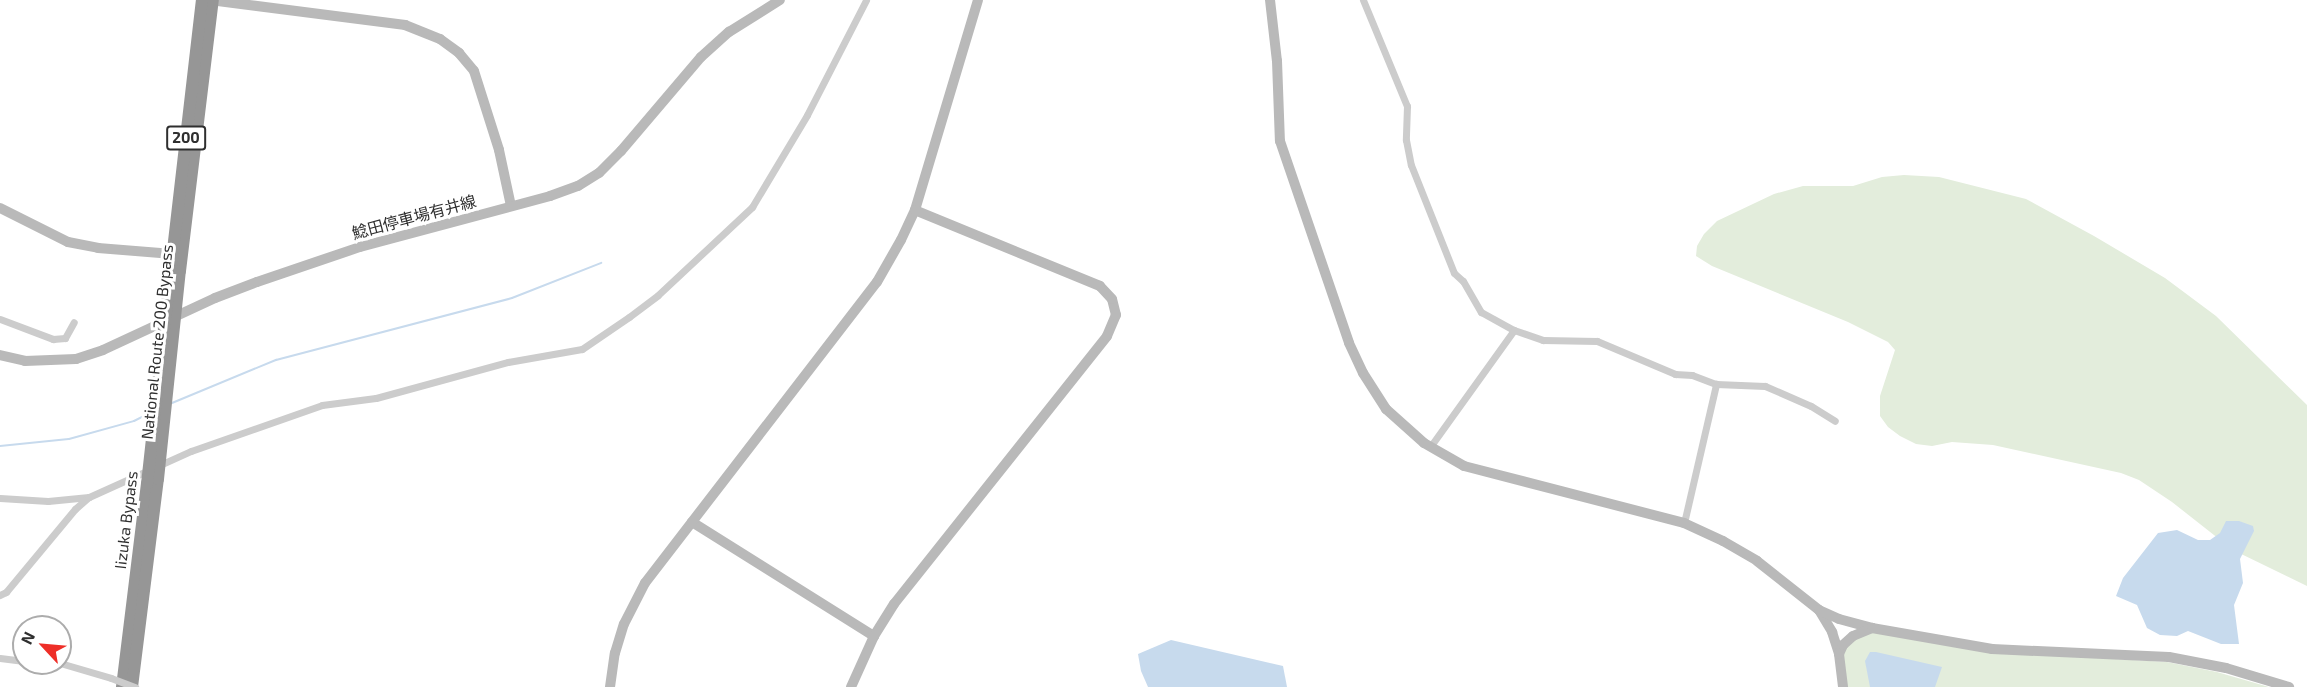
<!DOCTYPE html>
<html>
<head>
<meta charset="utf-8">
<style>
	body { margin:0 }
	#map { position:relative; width:2307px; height:687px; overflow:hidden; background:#fff; font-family:"Exo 2","Noto Sans JP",sans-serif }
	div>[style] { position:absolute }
	.green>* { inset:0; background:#e3eddc }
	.water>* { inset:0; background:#c7daed }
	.stream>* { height:2px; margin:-1px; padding:0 1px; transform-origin:1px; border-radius:1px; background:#c7daed }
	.street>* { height:7px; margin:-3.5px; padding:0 3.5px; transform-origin:3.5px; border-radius:3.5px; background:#ccc }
	.secondary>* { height:10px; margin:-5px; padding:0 5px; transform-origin:5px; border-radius:5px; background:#b9b9b9 }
	.highway>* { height:12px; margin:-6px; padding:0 6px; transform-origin:6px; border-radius:6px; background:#969696 }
	.street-bridge>* { height:7px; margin:-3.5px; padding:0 3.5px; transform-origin:3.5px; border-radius:3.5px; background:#ccc }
	.highway-bridge>* { height:12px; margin:-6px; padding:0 6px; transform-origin:6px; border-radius:6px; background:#969696 }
	span { translate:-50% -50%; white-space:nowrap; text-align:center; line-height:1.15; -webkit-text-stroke:6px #fff; paint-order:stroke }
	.shield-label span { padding:2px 4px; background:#fff; border:2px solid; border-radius:4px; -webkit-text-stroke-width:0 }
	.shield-label { font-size:15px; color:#2f2f2f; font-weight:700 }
	.street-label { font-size:16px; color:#2f2f2f }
	.north { position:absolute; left:12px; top:615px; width:60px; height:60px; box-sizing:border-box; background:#fff; border:2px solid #acacac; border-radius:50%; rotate:296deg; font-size:16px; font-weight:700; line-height:24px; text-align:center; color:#2f2f2f }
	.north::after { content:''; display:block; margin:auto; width:21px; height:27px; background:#ee2f28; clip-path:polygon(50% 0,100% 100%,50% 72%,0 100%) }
</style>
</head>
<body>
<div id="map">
	<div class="green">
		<i style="clip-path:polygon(1904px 175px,1939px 177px,2026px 199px,2094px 236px,2165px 278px,2216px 316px,2307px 405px,2307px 586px,2233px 550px,2172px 502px,2139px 480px,2121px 473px,1993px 445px,1952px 442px,1932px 446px,1916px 444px,1900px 436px,1888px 427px,1880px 416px,1880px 396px,1895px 350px,1888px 342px,1848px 322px,1712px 266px,1696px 256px,1697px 246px,1704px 234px,1717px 221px,1774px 194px,1803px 186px,1853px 186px,1882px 177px)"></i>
		<i style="clip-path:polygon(1872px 632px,1990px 652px,2167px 662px,2217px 672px,2269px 687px,1847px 687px,1843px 657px,1846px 648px,1856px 638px)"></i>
	</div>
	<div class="water">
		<i style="clip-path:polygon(2226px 521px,2239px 521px,2253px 526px,2254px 531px,2240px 559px,2243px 583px,2234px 605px,2239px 644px,2221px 644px,2188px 631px,2177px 636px,2160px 635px,2147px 628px,2137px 605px,2116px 596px,2123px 578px,2158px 533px,2177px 530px,2198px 540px,2210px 540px,2220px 533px)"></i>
		<i style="clip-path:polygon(1171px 640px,1283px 666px,1287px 687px,1148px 687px,1141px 671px,1138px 654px)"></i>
		<i style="clip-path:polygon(1870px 652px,1876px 652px,1942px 667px,1935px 687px,1870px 687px,1865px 661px)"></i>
	</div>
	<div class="stream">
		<i style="left:172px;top:403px;width:113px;rotate:-22.5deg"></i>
		<i style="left:276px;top:360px;width:244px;rotate:-14.7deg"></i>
		<i style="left:512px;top:298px;width:96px;rotate:-21.5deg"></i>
		<i style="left:0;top:446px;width:69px;rotate:-5.8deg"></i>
		<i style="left:69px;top:439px;width:67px;rotate:-15.5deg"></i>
		<i style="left:134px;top:421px;width:18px;rotate:-27deg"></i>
	</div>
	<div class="street">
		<i style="left:1363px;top:0;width:115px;rotate:67.5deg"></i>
		<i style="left:1407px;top:106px;width:34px;rotate:92deg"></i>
		<i style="left:1406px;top:140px;width:25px;rotate:79deg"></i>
		<i style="left:1411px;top:165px;width:116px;rotate:68.3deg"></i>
		<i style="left:1454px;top:273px;width:12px;rotate:42deg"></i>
		<i style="left:1463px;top:281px;width:36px;rotate:60deg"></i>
		<i style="left:1481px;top:312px;width:38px;rotate:29deg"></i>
		<i style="left:1514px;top:330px;width:31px;rotate:19deg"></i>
		<i style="left:1543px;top:340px;width:54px;rotate:1.1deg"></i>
		<i style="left:1597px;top:341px;width:85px;rotate:22.9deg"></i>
		<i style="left:1675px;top:374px;width:17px;rotate:3deg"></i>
		<i style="left:1692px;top:375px;width:26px;rotate:21deg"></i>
		<i style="left:1716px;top:384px;width:49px;rotate:2.3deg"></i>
		<i style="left:1765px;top:386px;width:50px;rotate:23.5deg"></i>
		<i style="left:1811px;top:406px;width:28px;rotate:32deg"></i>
		<i style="left:0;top:319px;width:57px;rotate:20.7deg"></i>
		<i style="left:53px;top:339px;width:12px;rotate:-5deg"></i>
		<i style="left:65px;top:338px;width:18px;rotate:-61deg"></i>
		<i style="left:1430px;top:447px;width:144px;rotate:-54.3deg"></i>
		<i style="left:0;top:498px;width:48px;rotate:3.6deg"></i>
		<i style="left:48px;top:501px;width:41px;rotate:-5.6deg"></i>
		<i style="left:1684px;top:523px;width:143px;rotate:-77deg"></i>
		<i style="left:0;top:595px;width:7px;rotate:-27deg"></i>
		<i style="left:6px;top:592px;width:108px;rotate:-50.3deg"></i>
		<i style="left:75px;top:509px;width:18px;rotate:-41deg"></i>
		<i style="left:89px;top:497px;width:112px;rotate:-24.3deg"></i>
		<i style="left:191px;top:451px;width:139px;rotate:-19.3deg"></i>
		<i style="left:322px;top:405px;width:54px;rotate:-7.4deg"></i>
		<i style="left:376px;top:398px;width:137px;rotate:-15.3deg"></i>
		<i style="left:508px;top:362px;width:75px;rotate:-10deg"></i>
		<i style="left:582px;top:349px;width:57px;rotate:-34.2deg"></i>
		<i style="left:629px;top:317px;width:36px;rotate:-37deg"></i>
		<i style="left:658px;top:295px;width:129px;rotate:-43.1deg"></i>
		<i style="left:752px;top:207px;width:107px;rotate:-59.1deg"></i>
		<i style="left:807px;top:115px;width:129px;rotate:-62.8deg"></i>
		<i style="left:0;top:658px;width:24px;rotate:7deg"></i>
		<i style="left:60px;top:663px;width:53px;rotate:16.4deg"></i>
	</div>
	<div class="secondary">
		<i style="left:210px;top:0;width:197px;rotate:7.3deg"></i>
		<i style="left:405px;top:25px;width:38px;rotate:22deg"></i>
		<i style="left:440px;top:39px;width:24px;rotate:36deg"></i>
		<i style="left:459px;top:53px;width:23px;rotate:50deg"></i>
		<i style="left:474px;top:71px;width:83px;rotate:72.4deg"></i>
		<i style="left:499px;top:150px;width:57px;rotate:77.9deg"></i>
		<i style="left:1270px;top:0;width:61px;rotate:83.5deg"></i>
		<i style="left:1277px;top:61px;width:80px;rotate:87.9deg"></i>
		<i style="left:1280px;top:141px;width:213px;rotate:71.1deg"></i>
		<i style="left:1349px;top:343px;width:33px;rotate:65deg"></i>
		<i style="left:1363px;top:373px;width:43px;rotate:57.4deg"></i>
		<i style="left:1386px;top:409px;width:51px;rotate:41.8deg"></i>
		<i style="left:1424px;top:443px;width:46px;rotate:29.9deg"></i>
		<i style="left:1464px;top:466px;width:227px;rotate:14.5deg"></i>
		<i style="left:1684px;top:523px;width:43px;rotate:24.8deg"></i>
		<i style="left:1723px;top:541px;width:39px;rotate:30deg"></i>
		<i style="left:1757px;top:561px;width:79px;rotate:38.3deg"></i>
		<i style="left:1819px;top:610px;width:26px;rotate:59deg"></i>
		<i style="left:1832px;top:632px;width:23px;rotate:72deg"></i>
		<i style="left:1839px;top:654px;width:33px;rotate:83deg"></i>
		<i style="left:0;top:208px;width:76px;rotate:26.6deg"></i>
		<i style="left:68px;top:242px;width:31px;rotate:11deg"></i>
		<i style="left:98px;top:248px;width:75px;rotate:4.6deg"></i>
		<i style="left:0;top:355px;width:26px;rotate:13deg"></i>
		<i style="left:25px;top:361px;width:51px;rotate:-2.2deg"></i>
		<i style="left:76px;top:359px;width:28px;rotate:-18deg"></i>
		<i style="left:103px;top:350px;width:123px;rotate:-24.9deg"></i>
		<i style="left:215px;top:298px;width:45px;rotate:-20.9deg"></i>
		<i style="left:257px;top:282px;width:109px;rotate:-18.8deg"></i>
		<i style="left:360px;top:247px;width:197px;rotate:-15deg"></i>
		<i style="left:550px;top:196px;width:30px;rotate:-20deg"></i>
		<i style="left:578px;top:186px;width:25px;rotate:-32deg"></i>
		<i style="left:599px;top:173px;width:31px;rotate:-45deg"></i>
		<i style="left:621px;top:151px;width:123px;rotate:-49.6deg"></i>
		<i style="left:701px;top:57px;width:38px;rotate:-42deg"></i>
		<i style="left:729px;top:32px;width:60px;rotate:-32.1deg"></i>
		<i style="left:692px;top:522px;width:215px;rotate:32.1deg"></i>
		<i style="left:1819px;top:610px;width:22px;rotate:24deg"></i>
		<i style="left:1839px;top:619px;width:34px;rotate:15deg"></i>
		<i style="left:1839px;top:654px;width:10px;rotate:-66deg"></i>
		<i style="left:1843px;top:645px;width:13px;rotate:-42deg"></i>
		<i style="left:1853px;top:636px;width:21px;rotate:-23deg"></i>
		<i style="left:1872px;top:628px;width:122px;rotate:9.9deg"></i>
		<i style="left:1992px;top:649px;width:177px;rotate:2.6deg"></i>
		<i style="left:2169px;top:657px;width:58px;rotate:10.9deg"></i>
		<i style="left:2226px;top:668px;width:66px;rotate:16.8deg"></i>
		<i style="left:610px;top:687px;width:34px;rotate:-82deg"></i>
		<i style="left:615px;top:653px;width:30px;rotate:-73deg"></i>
		<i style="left:624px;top:624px;width:46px;rotate:-62.9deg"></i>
		<i style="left:645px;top:583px;width:380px;rotate:-52.4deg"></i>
		<i style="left:877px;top:282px;width:48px;rotate:-60.3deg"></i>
		<i style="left:901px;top:240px;width:33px;rotate:-65deg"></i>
		<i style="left:915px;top:210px;width:219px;rotate:-73.3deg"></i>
		<i style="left:851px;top:687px;width:56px;rotate:-65.7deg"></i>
		<i style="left:874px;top:636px;width:38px;rotate:-58deg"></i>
		<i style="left:894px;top:604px;width:342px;rotate:-51.5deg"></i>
		<i style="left:1107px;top:336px;width:23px;rotate:-67deg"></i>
		<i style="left:1116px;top:315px;width:16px;rotate:-104deg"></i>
		<i style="left:1112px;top:299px;width:18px;rotate:-133deg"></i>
		<i style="left:1100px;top:286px;width:200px;rotate:-157.7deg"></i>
	</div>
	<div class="highway">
		<i style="left:180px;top:271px;width:273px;rotate:-83.1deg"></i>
		<i style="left:170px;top:276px;width:278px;rotate:-83.4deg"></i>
		<i style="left:122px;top:687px;width:205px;rotate:-83deg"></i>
		<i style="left:132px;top:687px;width:210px;rotate:-82.9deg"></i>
	</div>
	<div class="street-bridge">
		<i style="left:111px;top:678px;width:26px;rotate:21deg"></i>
	</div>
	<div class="highway-bridge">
		<i style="left:158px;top:479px;width:209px;rotate:-84deg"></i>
		<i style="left:147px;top:484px;width:209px;rotate:-83.7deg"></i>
	</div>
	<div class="shield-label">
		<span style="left:186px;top:138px">200</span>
	</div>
	<div class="street-label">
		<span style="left:414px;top:217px;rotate:-15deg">鯰田停車場有井線</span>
		<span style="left:157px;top:342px;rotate:-84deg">National Route 200 Bypass</span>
		<span style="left:126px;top:520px;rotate:-83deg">Iizuka Bypass</span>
	</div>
	<div class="north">N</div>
</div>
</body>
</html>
